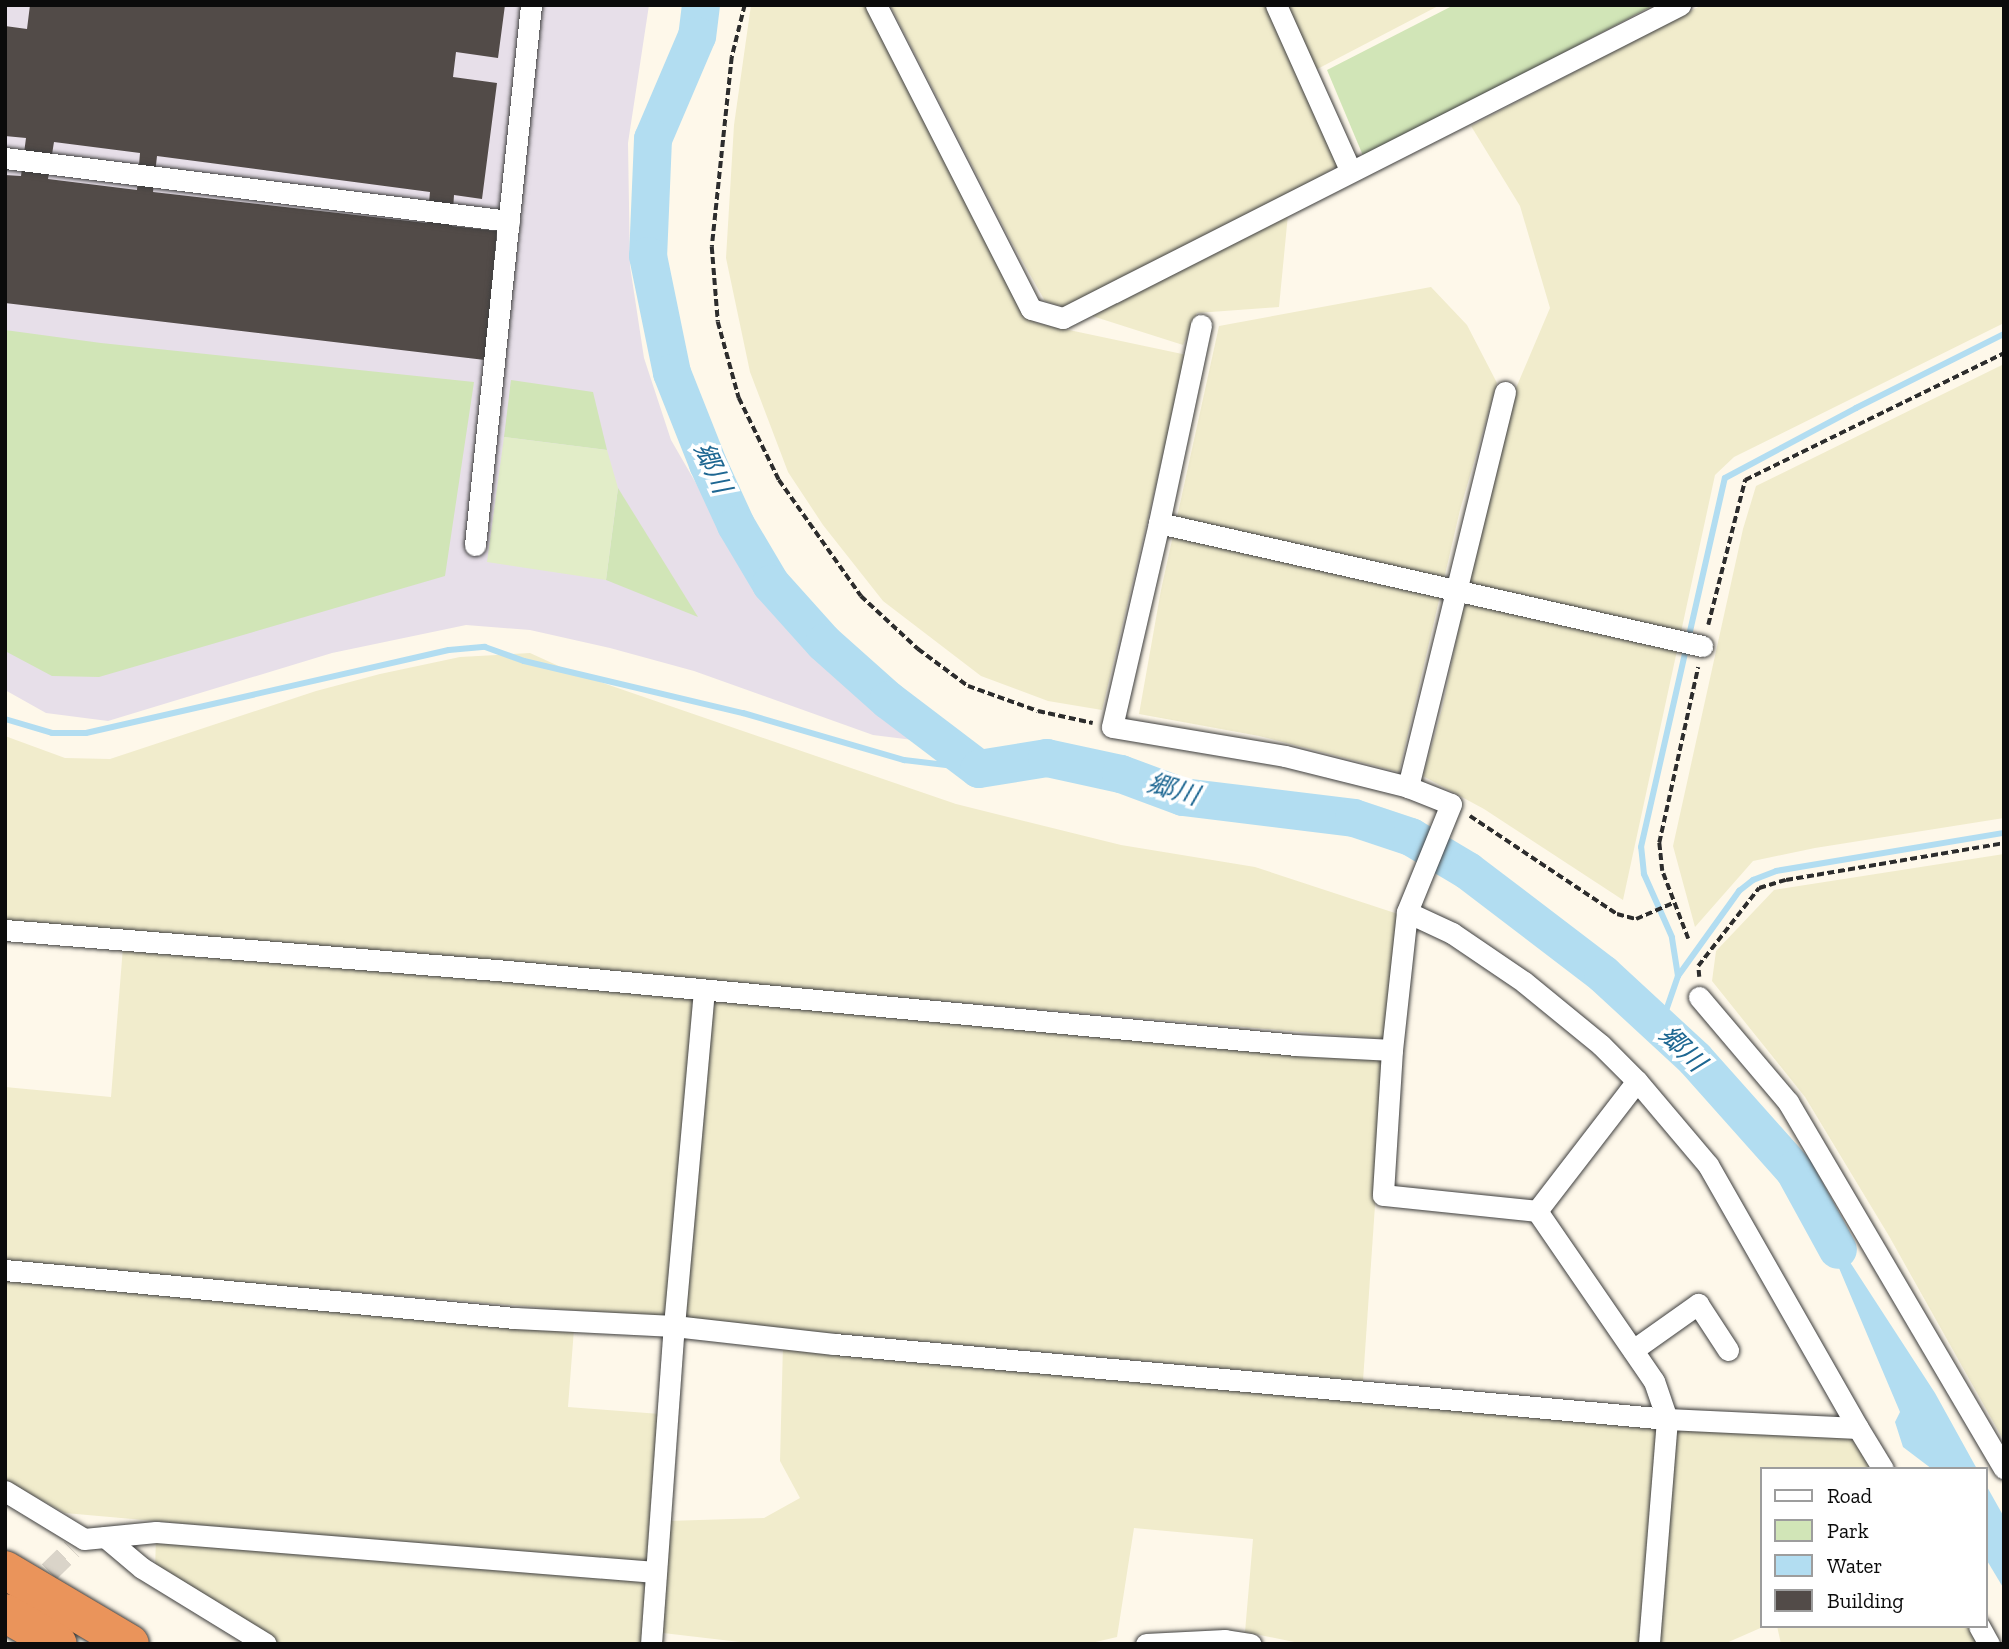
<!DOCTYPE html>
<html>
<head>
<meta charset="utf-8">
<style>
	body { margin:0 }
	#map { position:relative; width:2009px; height:1649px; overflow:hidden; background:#fef8ea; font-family:"Zilla Slab","Noto Sans JP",serif }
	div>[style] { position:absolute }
	.industrial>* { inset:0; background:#e7dfe9 }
	.farmland>* { inset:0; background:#f1eccc }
	.green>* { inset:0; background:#d1e5b7 }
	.pitch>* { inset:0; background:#e2edc8 }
	.water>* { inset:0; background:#b2ddf1 }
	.stream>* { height:6px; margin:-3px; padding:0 3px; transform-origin:3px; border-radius:3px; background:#b2ddf1 }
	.river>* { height:38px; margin:-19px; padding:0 19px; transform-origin:19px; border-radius:19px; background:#b2ddf1 }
	.building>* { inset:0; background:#524b48 }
	.minor-tunnel>* { height:21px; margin-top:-10.5px; transform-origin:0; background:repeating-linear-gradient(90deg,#dad4c9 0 21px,transparent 0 31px) }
	.path>* { height:3.5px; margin-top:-1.75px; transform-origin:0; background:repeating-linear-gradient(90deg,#2d2d2d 0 7px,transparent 0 10.5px) }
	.roads { filter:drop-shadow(0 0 2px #3e3e3e) drop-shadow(0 0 2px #3e3e3e) }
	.minor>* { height:21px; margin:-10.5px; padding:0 10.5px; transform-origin:10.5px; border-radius:10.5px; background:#fff }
	.motorway>* { height:38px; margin:-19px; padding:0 19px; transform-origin:19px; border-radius:19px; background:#ea945b }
	span { translate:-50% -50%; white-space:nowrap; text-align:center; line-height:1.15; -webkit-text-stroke:7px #fff; paint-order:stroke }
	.water-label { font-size:26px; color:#1e6792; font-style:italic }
	.frame { position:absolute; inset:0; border:7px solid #0b0b0b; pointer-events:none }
	.legend { position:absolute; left:1760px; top:1467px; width:228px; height:161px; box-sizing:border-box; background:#fff; border:2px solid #9d9d9d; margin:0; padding:9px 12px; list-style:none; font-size:21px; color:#0b0b0b }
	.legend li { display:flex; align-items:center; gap:14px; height:35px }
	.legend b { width:35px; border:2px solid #9d9d9d }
</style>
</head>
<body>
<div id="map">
	<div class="industrial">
		<i style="clip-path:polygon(5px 5px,649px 5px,628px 143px,630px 266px,644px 358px,671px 440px,730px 542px,804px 642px,913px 740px,873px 735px,694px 671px,610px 648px,530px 630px,466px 625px,332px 653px,108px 721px,46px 713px,5px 690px)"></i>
	</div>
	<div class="farmland">
		<i style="clip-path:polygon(751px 5px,866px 5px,1017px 298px,1036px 323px,1187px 355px,1102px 710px,1048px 701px,981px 676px,883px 601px,823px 525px,788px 472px,750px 372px,726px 258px,734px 125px)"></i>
		<i style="clip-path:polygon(890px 5px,1440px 5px,1302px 77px,1341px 164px,1290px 194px,1279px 307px,1197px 313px,1183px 345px,1045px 301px,1011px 241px)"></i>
		<i style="clip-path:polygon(1702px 5px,2004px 5px,2004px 323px,1734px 457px,1715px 475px,1623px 900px,1484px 809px,1423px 776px,1442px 709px,1483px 511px,1516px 388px,1550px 308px,1520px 206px,1471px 126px)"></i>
		<i style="clip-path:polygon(1431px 287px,1467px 325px,1497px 383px,1460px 510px,1399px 772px,1259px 736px,1139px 714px,1161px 590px,1219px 326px)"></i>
		<i style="clip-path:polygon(2004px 364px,2004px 818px,1815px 848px,1753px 861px,1695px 927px,1673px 846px,1743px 529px,1756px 486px)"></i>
		<i style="clip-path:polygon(530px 653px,574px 673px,956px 804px,1121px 845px,1255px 867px,1398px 914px,1384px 1039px,5px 921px,5px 736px,65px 758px,110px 759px,316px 691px,380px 674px,460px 657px)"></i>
		<i style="clip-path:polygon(2004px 854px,2004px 1441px,1889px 1236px,1805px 1097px,1712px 981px,1716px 951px,1774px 890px)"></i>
		<i style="clip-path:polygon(123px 947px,696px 997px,666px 1318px,5px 1263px,5px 1087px,111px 1097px)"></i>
		<i style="clip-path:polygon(714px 1001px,1385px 1059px,1363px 1381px,684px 1320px)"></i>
		<i style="clip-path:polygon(5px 1280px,574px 1329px,568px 1407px,660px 1414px,649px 1565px,65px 1513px,5px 1480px)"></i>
		<i style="clip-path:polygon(783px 1344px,1662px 1425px,1643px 1644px,1304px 1644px,1245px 1632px,1253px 1539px,1134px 1528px,1117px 1637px,1087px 1644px,757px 1644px,663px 1633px,667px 1521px,764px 1518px,800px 1498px,780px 1461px)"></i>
		<i style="clip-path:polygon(1674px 1424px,1856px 1436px,1876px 1469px,1762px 1469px,1762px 1626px,1765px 1626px,1724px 1644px,1656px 1644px)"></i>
		<i style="clip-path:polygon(156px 1537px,648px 1577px,644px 1644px,275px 1644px,155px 1569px)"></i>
		<i style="clip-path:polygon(1777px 1626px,1973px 1626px,1984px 1644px,1781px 1644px)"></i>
	</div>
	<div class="green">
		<i style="clip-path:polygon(1454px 5px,1654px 5px,1364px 158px,1327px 70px)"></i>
		<i style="clip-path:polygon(5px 330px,101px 343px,474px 382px,445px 576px,99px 677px,52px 676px,5px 651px)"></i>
		<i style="clip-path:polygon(511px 380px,593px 392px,607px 450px,504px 437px)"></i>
		<i style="clip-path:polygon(618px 488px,698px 617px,606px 580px)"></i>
	</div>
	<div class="pitch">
		<i style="clip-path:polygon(504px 437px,607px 450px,618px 488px,606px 580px,487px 562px)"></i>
	</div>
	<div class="water">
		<i style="clip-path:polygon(1796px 1179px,1935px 1393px,1977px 1469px,1932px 1469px,1903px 1447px,1895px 1422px,1900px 1412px,1825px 1235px)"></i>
		<i style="clip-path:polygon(1986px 1485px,2004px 1517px,2004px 1589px,1986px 1559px)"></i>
	</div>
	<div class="stream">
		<i style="left:5px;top:719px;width:49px;rotate:16.6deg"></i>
		<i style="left:52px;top:733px;width:34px"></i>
		<i style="left:86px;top:733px;width:372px;rotate:-12.9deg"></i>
		<i style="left:449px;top:650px;width:36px;rotate:-5deg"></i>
		<i style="left:485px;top:647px;width:41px;rotate:19.7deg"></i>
		<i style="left:524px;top:661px;width:225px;rotate:13.4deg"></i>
		<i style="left:743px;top:713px;width:168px;rotate:16.3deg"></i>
		<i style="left:904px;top:760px;width:76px;rotate:6.8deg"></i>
		<i style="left:1678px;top:976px;width:39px;rotate:-99deg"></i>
		<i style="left:1672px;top:937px;width:69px;rotate:-114deg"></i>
		<i style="left:1644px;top:874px;width:27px;rotate:-96deg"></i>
		<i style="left:1641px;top:847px;width:378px;rotate:-77.2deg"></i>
		<i style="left:1725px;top:478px;width:149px;rotate:-28.1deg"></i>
		<i style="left:1856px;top:408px;width:165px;rotate:-26.6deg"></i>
		<i style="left:1660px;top:1028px;width:55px;rotate:-70.9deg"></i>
		<i style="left:1678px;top:976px;width:105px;rotate:-54.3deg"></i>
		<i style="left:1739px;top:891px;width:18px;rotate:-38deg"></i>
		<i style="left:1753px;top:880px;width:25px;rotate:-21deg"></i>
		<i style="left:1776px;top:871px;width:231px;rotate:-9.5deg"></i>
	</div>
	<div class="river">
		<i style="left:701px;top:5px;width:31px;rotate:97deg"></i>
		<i style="left:697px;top:36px;width:112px;rotate:113.1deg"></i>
		<i style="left:653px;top:139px;width:117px;rotate:92.4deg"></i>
		<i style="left:648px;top:256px;width:119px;rotate:78.4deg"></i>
		<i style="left:672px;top:373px;width:98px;rotate:68.4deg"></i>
		<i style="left:708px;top:464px;width:67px;rotate:65.3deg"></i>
		<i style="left:736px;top:525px;width:69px;rotate:59.3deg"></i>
		<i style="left:771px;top:584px;width:79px;rotate:48.1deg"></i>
		<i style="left:824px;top:643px;width:86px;rotate:41.7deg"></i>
		<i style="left:888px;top:700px;width:114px;rotate:37.2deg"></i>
		<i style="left:979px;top:769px;width:69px;rotate:-9.2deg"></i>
		<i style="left:1047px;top:758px;width:76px;rotate:12.2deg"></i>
		<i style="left:1121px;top:774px;width:66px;rotate:20.4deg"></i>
		<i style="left:1183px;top:797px;width:172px;rotate:7deg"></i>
		<i style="left:1354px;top:818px;width:60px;rotate:18.4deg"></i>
		<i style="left:1411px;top:837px;width:66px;rotate:30.8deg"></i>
		<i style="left:1468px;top:871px;width:170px;rotate:37.3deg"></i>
		<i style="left:1603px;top:974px;width:125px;rotate:42.7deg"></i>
		<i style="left:1695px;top:1059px;width:149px;rotate:48.3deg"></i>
		<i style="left:1794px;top:1170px;width:91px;rotate:61.2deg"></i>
	</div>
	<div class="building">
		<i style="clip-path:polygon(evenodd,30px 5px,505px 5px,498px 58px,456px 52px,453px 77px,497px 83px,482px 199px,454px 195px,452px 226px,497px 231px,485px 360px,5px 303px,5px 175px,21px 176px,26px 138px,5px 136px,5px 26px,27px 29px,30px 5px,54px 142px,140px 153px,137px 190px,48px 179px,54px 142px,30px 5px,157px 156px,430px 192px,427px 223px,153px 192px,157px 156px)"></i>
	</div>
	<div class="minor-tunnel">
		<i style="left:27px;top:1593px;width:63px;rotate:-44.4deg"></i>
	</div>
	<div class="path">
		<i style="left:745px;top:5px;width:54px;rotate:104deg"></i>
		<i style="left:732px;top:57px;width:191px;rotate:96deg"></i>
		<i style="left:712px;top:247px;width:75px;rotate:85.4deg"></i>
		<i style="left:718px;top:322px;width:79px;rotate:74.6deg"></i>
		<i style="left:739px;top:398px;width:91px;rotate:64deg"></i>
		<i style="left:779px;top:480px;width:142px;rotate:54.7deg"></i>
		<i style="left:861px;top:596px;width:78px;rotate:42.9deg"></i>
		<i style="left:918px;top:649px;width:62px;rotate:36.5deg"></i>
		<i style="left:968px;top:686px;width:74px;rotate:19.7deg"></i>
		<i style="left:1038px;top:711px;width:56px;rotate:12.3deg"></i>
		<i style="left:1708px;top:625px;width:150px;rotate:-75.7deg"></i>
		<i style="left:1745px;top:480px;width:288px;rotate:-26.1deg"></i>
		<i style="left:1470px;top:816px;width:177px;rotate:33.7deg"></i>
		<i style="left:1617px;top:914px;width:20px;rotate:15deg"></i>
		<i style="left:1636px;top:919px;width:40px;rotate:-23.4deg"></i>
		<i style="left:1688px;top:939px;width:73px;rotate:-110.9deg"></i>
		<i style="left:1662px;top:871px;width:28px;rotate:-96deg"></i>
		<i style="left:1659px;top:843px;width:180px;rotate:-77.5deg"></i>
		<i style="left:1699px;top:977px;width:11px;rotate:-95deg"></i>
		<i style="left:1698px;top:966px;width:99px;rotate:-52deg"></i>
		<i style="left:1759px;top:888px;width:28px;rotate:-17deg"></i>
		<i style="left:1786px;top:880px;width:221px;rotate:-9.6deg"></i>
	</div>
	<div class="roads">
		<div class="minor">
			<i style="left:876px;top:5px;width:341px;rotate:63deg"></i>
			<i style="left:1031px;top:309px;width:33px;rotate:16deg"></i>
			<i style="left:1063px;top:318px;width:692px;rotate:-26.9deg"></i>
			<i style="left:1276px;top:5px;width:181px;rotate:65.8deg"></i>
			<i style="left:5px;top:158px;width:508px;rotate:7.13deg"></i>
			<i style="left:1201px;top:325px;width:202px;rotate:102deg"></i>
			<i style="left:1159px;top:523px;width:557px;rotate:12.76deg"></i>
			<i style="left:1505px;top:392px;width:407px;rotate:103.8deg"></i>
			<i style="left:1408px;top:787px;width:46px;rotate:21.6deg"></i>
			<i style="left:1451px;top:804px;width:117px;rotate:112.2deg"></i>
			<i style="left:1407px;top:912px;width:139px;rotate:96.2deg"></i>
			<i style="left:1392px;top:1050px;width:145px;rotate:93.6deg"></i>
			<i style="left:1383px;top:1195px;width:155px;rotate:5.9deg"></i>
			<i style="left:1537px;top:1211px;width:206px;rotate:55.5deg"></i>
			<i style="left:1654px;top:1381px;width:40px;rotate:71.1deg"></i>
			<i style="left:1667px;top:1419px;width:226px;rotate:94.6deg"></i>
			<i style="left:1159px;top:523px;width:209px;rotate:103deg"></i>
			<i style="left:1112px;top:727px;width:175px;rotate:9.5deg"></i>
			<i style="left:1285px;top:756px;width:127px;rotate:14.1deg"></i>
			<i style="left:475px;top:545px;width:543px;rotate:-84.08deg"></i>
			<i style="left:1407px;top:912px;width:50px;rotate:25deg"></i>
			<i style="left:1452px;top:933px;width:87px;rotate:34.2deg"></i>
			<i style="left:1524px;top:982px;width:99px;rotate:39.3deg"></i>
			<i style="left:1601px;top:1045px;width:51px;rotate:45deg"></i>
			<i style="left:1637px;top:1081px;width:164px;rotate:127.6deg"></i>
			<i style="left:5px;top:930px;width:505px;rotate:4.66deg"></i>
			<i style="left:508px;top:971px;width:791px;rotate:5.36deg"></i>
			<i style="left:1296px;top:1045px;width:96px;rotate:3deg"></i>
			<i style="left:1699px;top:997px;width:138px;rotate:49.7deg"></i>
			<i style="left:1788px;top:1102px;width:425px;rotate:59.5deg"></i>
			<i style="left:5px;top:1270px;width:512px;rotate:5.38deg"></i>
			<i style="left:515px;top:1318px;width:159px;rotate:2.9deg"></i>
			<i style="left:674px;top:1326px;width:161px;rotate:6.4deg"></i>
			<i style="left:834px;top:1344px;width:836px;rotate:5.14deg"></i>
			<i style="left:1667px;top:1419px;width:191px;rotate:2.7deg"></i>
			<i style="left:1858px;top:1428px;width:303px;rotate:-119.7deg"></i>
			<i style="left:1708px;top:1165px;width:110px;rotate:-130.2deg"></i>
			<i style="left:1633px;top:1350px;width:80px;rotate:-35.3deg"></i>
			<i style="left:1698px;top:1304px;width:55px;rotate:56.9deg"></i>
			<i style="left:1858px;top:1428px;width:48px;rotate:58.6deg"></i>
			<i style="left:5px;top:1491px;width:92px;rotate:31.3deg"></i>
			<i style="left:84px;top:1539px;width:72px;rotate:-5.6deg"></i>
			<i style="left:156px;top:1532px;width:501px;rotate:4.58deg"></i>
			<i style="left:105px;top:1537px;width:48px;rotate:40deg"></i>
			<i style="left:142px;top:1568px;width:145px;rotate:31.5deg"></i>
			<i style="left:1979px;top:1626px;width:21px;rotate:61deg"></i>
			<i style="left:651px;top:1644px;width:319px;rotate:-85.9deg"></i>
			<i style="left:674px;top:1326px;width:335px;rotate:-84.9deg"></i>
			<i style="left:1146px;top:1644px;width:79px;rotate:-2.9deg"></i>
			<i style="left:1225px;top:1640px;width:26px;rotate:9deg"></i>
		</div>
		<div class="motorway">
			<i style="left:5px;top:1570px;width:145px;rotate:30.6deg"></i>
			<i style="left:5px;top:1613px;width:61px;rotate:30.3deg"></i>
		</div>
	</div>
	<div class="water-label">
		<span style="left:712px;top:468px;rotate:65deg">郷川</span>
		<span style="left:1173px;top:790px;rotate:16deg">郷川</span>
		<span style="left:1682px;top:1049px;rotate:44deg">郷川</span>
	</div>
	<div class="frame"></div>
	<ul class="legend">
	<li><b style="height:9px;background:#fff"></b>Road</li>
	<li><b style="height:19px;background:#d1e5b7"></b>Park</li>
	<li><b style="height:19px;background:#b2ddf1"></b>Water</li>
	<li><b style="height:19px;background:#524b48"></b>Building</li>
	</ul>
</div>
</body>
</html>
